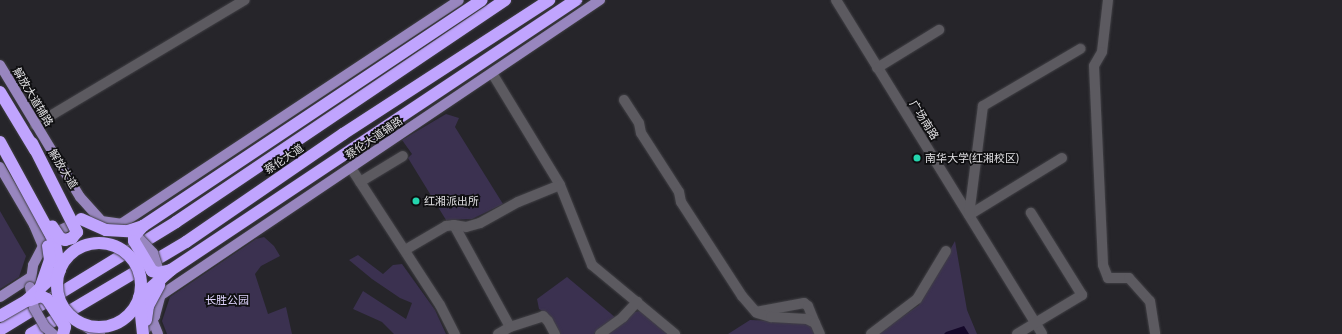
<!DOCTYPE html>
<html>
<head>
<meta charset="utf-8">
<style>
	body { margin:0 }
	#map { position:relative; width:1342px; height:334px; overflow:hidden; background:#26252a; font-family:Lato,"Noto Sans SC",sans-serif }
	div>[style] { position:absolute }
	.green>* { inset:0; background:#3b3150 }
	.water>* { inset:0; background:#150829 }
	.roads { filter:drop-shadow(0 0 1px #414045) drop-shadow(0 0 1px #414045) }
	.minor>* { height:10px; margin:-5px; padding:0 5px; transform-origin:5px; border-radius:5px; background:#5c5a60 }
	.major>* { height:10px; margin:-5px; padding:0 5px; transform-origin:5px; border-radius:5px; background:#9886bf }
	.highway>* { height:12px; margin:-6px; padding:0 6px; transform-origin:6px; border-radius:6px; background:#c0a4fe }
	.bridges { filter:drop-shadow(0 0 1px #414045) drop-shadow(0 0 1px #414045) }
	.major-bridge>* { height:10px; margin:-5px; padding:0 5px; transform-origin:5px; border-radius:5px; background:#9886bf }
	.highway-bridge>* { height:12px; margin:-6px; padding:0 6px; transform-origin:6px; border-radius:6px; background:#c0a4fe }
	.highway-bridge>.ring { margin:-6px; padding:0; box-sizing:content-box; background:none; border:12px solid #c0a4fe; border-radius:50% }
	.dots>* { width:11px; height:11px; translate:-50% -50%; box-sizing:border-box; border:2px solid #0f0f11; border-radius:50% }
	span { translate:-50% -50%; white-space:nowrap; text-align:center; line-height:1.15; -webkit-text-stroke:3.5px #0f0f11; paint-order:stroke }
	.street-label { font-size:11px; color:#e1e0e3 }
	.poi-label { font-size:11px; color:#e1e0e3 }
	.left { translate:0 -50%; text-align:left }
	.park-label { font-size:11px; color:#ded3fc }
</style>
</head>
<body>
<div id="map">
	<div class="green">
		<i style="clip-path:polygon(446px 114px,459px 118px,455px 127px,503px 204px,472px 219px,446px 220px,408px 158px,412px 154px,402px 140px)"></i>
		<i style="clip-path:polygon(0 211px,26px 256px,19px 277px,0 289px)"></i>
		<i style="clip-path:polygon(264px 237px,274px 246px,280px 256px,261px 266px,255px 274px,268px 314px,286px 307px,292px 334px,167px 334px,162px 321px,170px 297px,256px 239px)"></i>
		<i style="clip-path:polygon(955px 241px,967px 310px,977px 334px,877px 334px,919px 305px)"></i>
		<i style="clip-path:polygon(358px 255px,383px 274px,393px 265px,402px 264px,435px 310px,446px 334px,394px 334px,382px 322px,353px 309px,363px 291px,406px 319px,412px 303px,400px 298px,372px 279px,349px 260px)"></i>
		<i style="clip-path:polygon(567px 277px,616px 318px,594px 334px,558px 334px,544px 312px,539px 309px,537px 299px)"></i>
		<i style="clip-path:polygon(640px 311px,669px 334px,605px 334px,634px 312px)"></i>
		<i style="clip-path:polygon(750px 320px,807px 322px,814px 325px,817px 334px,728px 334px)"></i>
	</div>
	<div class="water">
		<i style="clip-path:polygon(964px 326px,969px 334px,944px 334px,946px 332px)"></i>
	</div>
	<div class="roads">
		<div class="minor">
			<i style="left:836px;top:0;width:392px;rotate:58.3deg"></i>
			<i style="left:1108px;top:0;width:52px;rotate:96.6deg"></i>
			<i style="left:1102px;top:52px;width:16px;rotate:120deg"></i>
			<i style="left:1094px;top:66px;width:199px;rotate:87.4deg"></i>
			<i style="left:1103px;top:265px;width:14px;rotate:69deg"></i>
			<i style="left:1108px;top:278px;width:21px"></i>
			<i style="left:1129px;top:278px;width:31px;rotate:48deg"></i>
			<i style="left:1150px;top:301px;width:33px;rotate:81deg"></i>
			<i style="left:877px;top:68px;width:73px;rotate:-31.5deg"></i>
			<i style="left:492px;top:73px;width:131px;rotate:58.7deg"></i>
			<i style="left:560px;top:185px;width:86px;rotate:68.2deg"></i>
			<i style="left:592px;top:265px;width:108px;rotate:39.7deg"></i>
			<i style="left:624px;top:100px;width:27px;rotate:57deg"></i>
			<i style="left:639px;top:123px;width:10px;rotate:79deg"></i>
			<i style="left:641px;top:133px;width:70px;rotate:57.2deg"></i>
			<i style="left:679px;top:192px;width:10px;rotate:79deg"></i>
			<i style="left:681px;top:202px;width:112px;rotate:57deg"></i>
			<i style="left:742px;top:296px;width:21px;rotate:49deg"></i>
			<i style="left:756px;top:312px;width:49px;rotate:-10.6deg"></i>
			<i style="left:804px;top:303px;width:5px;rotate:37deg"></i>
			<i style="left:808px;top:306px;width:18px;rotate:68deg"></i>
			<i style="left:35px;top:125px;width:244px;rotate:-30.8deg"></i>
			<i style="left:1062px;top:158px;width:109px;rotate:148.5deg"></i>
			<i style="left:969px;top:215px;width:110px;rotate:-82.7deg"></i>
			<i style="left:983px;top:106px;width:113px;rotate:-30.4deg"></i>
			<i style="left:351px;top:168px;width:163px;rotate:57deg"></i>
			<i style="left:440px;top:305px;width:33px;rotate:63deg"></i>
			<i style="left:360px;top:182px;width:50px;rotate:-31.2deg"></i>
			<i style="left:454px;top:225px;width:116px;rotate:61.2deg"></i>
			<i style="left:405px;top:250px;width:48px;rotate:-30.3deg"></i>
			<i style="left:446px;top:226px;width:8px;rotate:-7deg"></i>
			<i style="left:454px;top:225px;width:12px;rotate:9deg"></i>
			<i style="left:466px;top:227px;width:15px;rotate:-16deg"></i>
			<i style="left:480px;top:223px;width:43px;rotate:-28.9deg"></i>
			<i style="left:518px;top:202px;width:45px;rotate:-22deg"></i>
			<i style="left:757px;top:313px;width:15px;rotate:16deg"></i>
			<i style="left:771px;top:317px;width:36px;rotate:3deg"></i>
			<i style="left:807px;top:319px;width:9px;rotate:27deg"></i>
			<i style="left:815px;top:323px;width:12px;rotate:66deg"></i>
			<i style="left:498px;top:334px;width:14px;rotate:-30deg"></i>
			<i style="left:510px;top:327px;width:35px;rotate:-18deg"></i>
			<i style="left:543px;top:316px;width:7px;rotate:45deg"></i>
			<i style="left:548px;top:321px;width:15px;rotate:62deg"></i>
			<i style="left:600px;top:334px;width:29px;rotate:-36deg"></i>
			<i style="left:623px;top:317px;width:21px;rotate:-47deg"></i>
			<i style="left:871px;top:334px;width:58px;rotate:-37.3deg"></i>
			<i style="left:917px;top:299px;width:56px;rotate:-58.9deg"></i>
			<i style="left:1017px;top:334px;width:76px;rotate:-31deg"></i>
			<i style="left:1082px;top:295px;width:97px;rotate:-121.9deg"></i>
		</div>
		<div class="major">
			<i style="left:0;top:65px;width:154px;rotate:58.8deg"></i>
			<i style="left:80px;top:197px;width:30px;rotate:48deg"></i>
			<i style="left:0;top:167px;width:67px;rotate:59.6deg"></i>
			<i style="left:34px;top:225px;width:23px;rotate:67deg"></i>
			<i style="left:94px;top:220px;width:27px;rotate:8deg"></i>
			<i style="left:121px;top:224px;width:7px;rotate:34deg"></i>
			<i style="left:121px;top:224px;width:405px;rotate:-33.5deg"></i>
			<i style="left:30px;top:287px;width:22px;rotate:-82deg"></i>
			<i style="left:33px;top:265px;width:21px;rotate:-62deg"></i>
			<i style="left:43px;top:246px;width:21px;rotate:-45deg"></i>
			<i style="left:58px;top:231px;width:23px;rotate:-25deg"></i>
			<i style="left:161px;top:295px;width:529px;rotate:-33.9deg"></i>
			<i style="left:0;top:297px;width:37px;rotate:-33deg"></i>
			<i style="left:152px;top:319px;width:16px;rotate:68deg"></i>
			<i style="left:145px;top:330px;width:17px;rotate:-54deg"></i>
			<i style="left:155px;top:316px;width:27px;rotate:-75deg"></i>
		</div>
		<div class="highway">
			<i style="left:83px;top:324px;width:19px;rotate:32deg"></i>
			<i style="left:0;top:330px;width:206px;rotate:-31.5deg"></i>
			<i style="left:176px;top:222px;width:397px;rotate:-34deg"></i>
			<i style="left:31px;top:334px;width:180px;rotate:-30.7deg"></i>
			<i style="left:186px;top:242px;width:191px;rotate:-34.5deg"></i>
			<i style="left:343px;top:134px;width:246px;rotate:-33deg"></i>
		</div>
	</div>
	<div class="bridges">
		<div class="major-bridge">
			<i style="left:131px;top:230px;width:32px;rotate:46deg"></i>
			<i style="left:153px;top:253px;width:28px;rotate:72deg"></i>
			<i style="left:30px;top:287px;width:21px;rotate:79deg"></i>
			<i style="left:34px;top:308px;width:22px;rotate:60deg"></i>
			<i style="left:45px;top:327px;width:11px;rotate:41deg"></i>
		</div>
		<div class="highway-bridge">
			<i style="left:0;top:92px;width:68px;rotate:58.9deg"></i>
			<i style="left:0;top:142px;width:115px;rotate:61.4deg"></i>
			<i style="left:55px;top:243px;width:27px;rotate:80deg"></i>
			<i style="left:60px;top:270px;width:46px;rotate:137.6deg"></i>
			<i style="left:26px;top:301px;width:30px;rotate:150deg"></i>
			<i style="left:32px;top:143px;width:100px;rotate:63.2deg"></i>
			<i style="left:77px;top:232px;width:8px;rotate:130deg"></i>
			<i style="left:72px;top:238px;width:7px;rotate:164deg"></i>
			<i style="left:65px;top:240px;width:5px;rotate:-158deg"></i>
			<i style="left:60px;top:238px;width:14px;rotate:-124deg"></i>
			<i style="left:81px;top:219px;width:27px;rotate:24deg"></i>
			<i style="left:106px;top:230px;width:22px;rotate:3deg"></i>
			<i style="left:128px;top:231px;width:16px;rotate:-18deg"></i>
			<i style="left:143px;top:226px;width:407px;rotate:-33.7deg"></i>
			<i style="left:143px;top:226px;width:13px;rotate:132deg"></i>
			<i style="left:134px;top:236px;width:5px;rotate:90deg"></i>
			<i style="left:134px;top:241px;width:35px;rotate:59deg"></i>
			<i style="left:152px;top:271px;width:6px;rotate:18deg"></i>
			<i style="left:158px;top:273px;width:13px;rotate:-13deg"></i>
			<i class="ring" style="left:57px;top:243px;width:72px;height:72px"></i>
			<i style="left:41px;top:286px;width:28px;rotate:-71deg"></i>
			<i style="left:50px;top:260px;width:14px;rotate:-98deg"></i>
			<i style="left:30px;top:300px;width:12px;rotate:-20deg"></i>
			<i style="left:41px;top:296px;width:7px;rotate:27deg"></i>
			<i style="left:47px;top:299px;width:33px;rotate:57deg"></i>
			<i style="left:65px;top:327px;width:7px;rotate:106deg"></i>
			<i style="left:146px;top:320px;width:14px;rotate:-82deg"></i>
			<i style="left:148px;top:306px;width:24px;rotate:-62deg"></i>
			<i style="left:143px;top:334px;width:36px;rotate:-96deg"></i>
			<i style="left:139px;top:298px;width:43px;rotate:-41.2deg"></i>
			<i style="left:171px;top:270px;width:487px;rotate:-33.7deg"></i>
		</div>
	</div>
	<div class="dots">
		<i style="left:917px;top:158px;background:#24d5ae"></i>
		<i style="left:416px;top:201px;background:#24d5ae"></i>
	</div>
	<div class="street-label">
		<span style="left:33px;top:97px;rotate:59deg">解放大道辅路</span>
		<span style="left:924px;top:120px;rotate:58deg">广场南路</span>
		<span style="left:374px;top:138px;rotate:-34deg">蔡伦大道辅路</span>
		<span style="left:284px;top:159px;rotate:-34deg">蔡伦大道</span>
		<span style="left:63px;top:169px;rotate:58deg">解放大道</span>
	</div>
	<div class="poi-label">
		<span class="left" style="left:925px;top:158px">南华大学(红湘校区)</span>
		<span class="left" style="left:424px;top:201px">红湘派出所</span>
	</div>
	<div class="park-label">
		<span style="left:227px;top:300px">长胜公园</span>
	</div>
</div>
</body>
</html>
